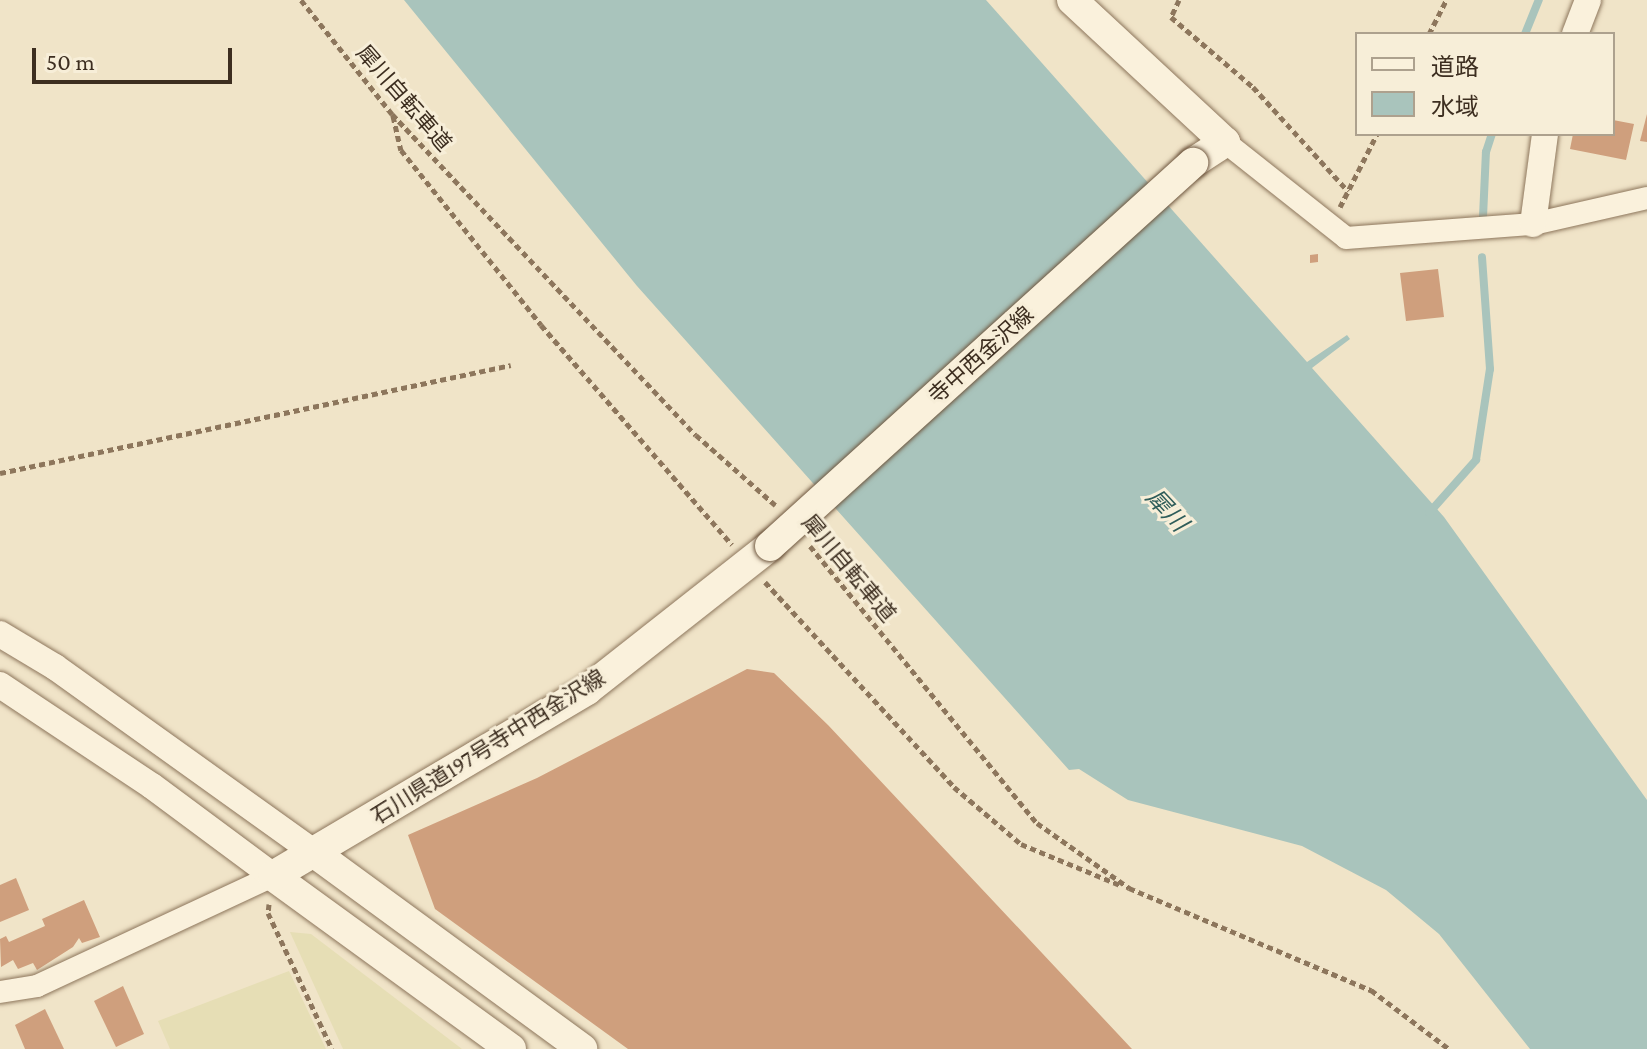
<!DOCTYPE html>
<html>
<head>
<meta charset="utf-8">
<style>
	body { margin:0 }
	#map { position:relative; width:1647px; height:1049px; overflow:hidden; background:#f0e4c8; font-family:"Crimson Pro","Noto Sans JP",serif }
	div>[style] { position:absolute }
	.farmland>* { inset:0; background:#e6deb5 }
	.water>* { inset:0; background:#a9c4bc }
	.stream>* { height:8px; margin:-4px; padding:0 4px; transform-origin:4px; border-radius:4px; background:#a9c4bc }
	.building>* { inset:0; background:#cf9f7d }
	.path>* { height:5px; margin-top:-2.5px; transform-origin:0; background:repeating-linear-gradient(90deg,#8d765c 0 6px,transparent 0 10px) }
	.roads { filter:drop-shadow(0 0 2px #8d765c) drop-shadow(0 0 2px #8d765c) }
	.minor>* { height:22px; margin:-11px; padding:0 11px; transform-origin:11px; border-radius:11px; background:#faf1dc }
	.tertiary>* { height:26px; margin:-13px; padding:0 13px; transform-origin:13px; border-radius:13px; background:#faf1dc }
	.secondary>* { height:30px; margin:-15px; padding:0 15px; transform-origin:15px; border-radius:15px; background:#faf1dc }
	.bridges { filter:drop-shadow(0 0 2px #6f573f) drop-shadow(0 0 2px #6f573f) }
	.secondary-bridge>* { height:30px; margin:-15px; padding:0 15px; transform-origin:15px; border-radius:15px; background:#faf1dc }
	span { translate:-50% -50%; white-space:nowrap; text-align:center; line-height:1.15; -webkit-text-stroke:6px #f7eed8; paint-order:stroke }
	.street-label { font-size:22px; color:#3d2e20 }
	.water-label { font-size:24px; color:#2f5d5a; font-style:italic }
	.legend { position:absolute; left:1355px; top:32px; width:260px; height:104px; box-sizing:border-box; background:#f7eed8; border:2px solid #ada18e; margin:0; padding:10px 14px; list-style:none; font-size:24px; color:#3d2e20 }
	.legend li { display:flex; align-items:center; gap:16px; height:40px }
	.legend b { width:40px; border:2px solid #ada18e }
	.scale { position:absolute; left:32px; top:48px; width:200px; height:36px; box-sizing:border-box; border:4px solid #3d2e20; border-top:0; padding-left:10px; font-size:24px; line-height:28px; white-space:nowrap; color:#3d2e20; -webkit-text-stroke:6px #f7eed8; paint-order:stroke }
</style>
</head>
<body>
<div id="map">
	<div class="farmland">
		<i style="clip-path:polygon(290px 932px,311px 934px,462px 1049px,343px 1049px)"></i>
		<i style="clip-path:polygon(289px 971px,326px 1049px,170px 1049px,158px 1021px)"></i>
	</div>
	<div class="water">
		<i style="clip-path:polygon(404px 0,986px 0,1307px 362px,1347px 335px,1350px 339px,1312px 368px,1444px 517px,1647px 800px,1647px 1049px,1530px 1049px,1439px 934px,1386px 890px,1302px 846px,1128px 800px,1079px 769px,1069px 770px,637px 286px)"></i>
	</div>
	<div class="stream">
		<i style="left:1525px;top:34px;width:37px;rotate:-68deg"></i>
		<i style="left:1483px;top:217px;width:65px;rotate:-87.4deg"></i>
		<i style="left:1486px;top:152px;width:19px;rotate:-72deg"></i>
		<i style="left:1429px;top:513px;width:71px;rotate:-48.4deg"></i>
		<i style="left:1476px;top:460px;width:92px;rotate:-81.3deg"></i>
		<i style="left:1490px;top:369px;width:112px;rotate:-94.1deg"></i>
	</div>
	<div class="building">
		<i style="clip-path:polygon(1647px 114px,1647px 142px,1640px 141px)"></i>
		<i style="clip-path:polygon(1613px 120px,1634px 124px,1626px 160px,1570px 149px,1573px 134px,1613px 134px)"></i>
		<i style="clip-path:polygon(1318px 254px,1318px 262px,1310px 263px,1310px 255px)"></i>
		<i style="clip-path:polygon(1438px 269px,1444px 317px,1406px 321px,1400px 273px)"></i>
		<i style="clip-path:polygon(747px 669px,774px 673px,828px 725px,1132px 1049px,628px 1049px,435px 909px,408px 835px,537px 778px)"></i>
		<i style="clip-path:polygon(16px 878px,29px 910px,0 922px,0 885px)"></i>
		<i style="clip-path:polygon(84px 900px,100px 937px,82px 943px,79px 938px,73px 947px,37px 970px,33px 963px,18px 969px,13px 960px,1px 967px,0 939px,6px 936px,9px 942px,45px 926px,42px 919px)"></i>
		<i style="clip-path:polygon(123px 986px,144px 1034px,116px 1047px,94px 1001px)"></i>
		<i style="clip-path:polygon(45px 1009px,64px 1049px,25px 1049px,15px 1025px)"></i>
	</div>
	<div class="path">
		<i style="left:301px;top:0;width:146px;rotate:51.4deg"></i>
		<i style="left:392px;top:114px;width:442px;rotate:46.6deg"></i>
		<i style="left:696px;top:435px;width:106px;rotate:41.5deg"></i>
		<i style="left:1179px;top:0;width:19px;rotate:115deg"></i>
		<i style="left:1171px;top:17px;width:108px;rotate:40.5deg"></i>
		<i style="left:1253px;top:87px;width:141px;rotate:47.6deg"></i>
		<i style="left:1429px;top:34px;width:38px;rotate:-63deg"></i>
		<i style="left:393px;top:116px;width:35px;rotate:77deg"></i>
		<i style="left:401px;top:150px;width:224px;rotate:51.3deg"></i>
		<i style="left:541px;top:325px;width:291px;rotate:49deg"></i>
		<i style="left:1340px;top:207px;width:82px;rotate:-63.1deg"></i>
		<i style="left:0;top:473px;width:522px;rotate:-11.93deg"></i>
		<i style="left:810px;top:546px;width:358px;rotate:50.7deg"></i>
		<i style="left:1037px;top:823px;width:113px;rotate:35.2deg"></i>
		<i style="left:1129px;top:888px;width:263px;rotate:22.9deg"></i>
		<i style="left:1371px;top:990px;width:98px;rotate:37.1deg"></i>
		<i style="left:765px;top:582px;width:279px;rotate:47.3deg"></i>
		<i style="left:954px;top:787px;width:88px;rotate:40.4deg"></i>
		<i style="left:1021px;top:844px;width:107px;rotate:22.5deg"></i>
		<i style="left:269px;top:904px;width:9px;rotate:96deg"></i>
		<i style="left:268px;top:913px;width:150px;rotate:64.8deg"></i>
	</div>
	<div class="roads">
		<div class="minor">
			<i style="left:1225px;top:142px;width:154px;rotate:38.4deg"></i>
			<i style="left:1346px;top:238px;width:188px;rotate:-4.3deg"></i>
			<i style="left:1533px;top:224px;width:117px;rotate:-12.8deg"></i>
			<i style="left:0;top:992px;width:37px;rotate:-9deg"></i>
			<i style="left:37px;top:986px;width:260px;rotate:-25deg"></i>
		</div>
		<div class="tertiary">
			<i style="left:1575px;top:34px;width:36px;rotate:-69deg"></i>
			<i style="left:1533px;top:224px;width:91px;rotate:-82.4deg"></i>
			<i style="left:0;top:634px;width:64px;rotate:31deg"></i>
			<i style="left:55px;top:667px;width:321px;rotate:35.6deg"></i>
			<i style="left:0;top:685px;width:182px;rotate:33.6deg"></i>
			<i style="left:152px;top:786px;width:151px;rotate:36.6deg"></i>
		</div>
		<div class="secondary">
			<i style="left:1072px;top:0;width:209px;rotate:42.9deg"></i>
			<i style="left:1225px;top:142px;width:38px;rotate:147deg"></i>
			<i style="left:316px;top:854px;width:330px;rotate:36.2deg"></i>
			<i style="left:511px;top:1049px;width:294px;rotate:-144deg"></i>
			<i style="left:273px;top:876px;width:365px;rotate:-30.6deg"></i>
			<i style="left:587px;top:690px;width:233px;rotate:-38.2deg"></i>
		</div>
	</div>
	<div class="bridges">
		<div class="secondary-bridge">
			<i style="left:770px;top:546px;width:571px;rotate:-42.16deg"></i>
		</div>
	</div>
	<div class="street-label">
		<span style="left:404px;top:98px;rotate:49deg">犀川自転車道</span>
		<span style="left:981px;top:355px;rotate:-42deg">寺中西金沢線</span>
		<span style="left:849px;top:568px;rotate:50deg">犀川自転車道</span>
		<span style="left:488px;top:747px;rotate:-32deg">石川県道197号寺中西金沢線</span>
	</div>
	<div class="water-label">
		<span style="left:1167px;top:510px;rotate:47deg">犀川</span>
	</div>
	<ul class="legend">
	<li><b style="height:10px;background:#faf1dc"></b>道路</li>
	<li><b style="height:22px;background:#a9c4bc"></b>水域</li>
	</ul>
	<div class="scale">50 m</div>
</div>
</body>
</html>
